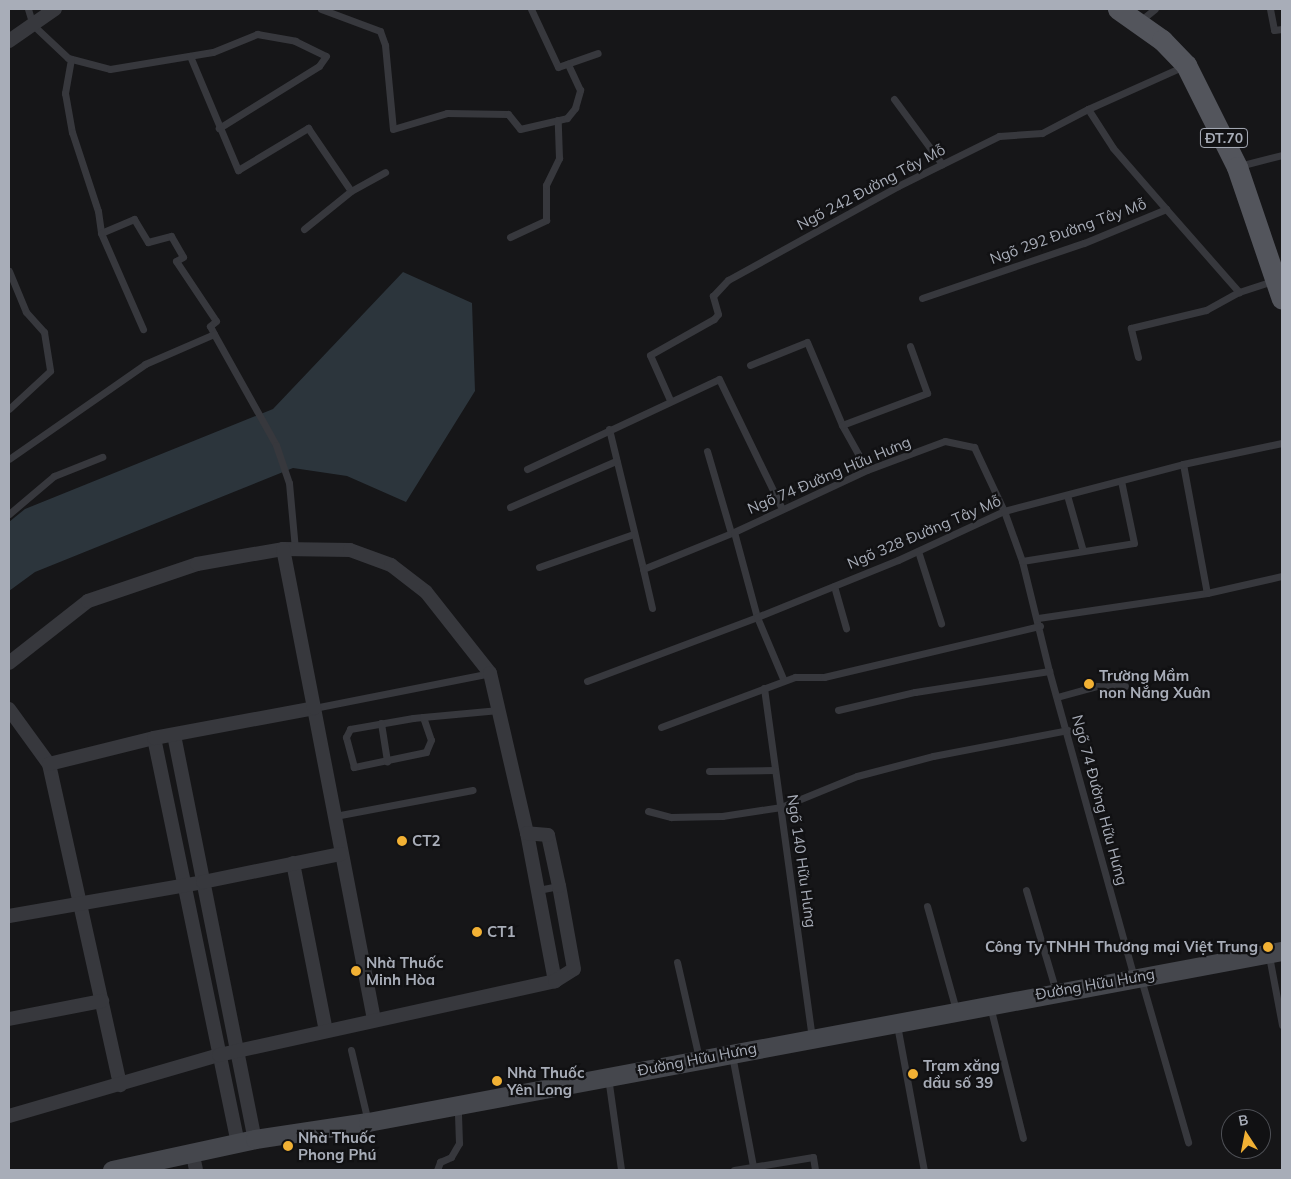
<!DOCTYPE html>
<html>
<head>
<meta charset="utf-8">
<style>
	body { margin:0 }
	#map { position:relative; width:1291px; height:1179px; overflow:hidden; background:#161618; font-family:Mulish,sans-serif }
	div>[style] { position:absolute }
	.water>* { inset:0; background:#2c353c }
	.lane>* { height:7px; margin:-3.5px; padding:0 3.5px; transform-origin:3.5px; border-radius:3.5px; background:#37383d }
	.street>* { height:14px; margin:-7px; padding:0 7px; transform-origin:7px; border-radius:7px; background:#37383d }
	.secondary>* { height:19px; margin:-9.5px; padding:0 9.5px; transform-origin:9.5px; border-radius:9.5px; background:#45474d }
	.primary>* { height:21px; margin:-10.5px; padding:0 10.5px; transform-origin:10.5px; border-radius:10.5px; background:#53555c }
	.dots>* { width:14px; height:14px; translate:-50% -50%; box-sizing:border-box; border:2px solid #111113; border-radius:50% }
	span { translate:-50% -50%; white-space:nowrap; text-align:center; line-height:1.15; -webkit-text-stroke:4.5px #111113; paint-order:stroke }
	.shield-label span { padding:1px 4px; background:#111113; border:1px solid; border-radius:4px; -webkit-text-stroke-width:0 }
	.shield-label { font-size:14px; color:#a8adb8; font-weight:700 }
	.street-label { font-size:15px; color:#a8adb8 }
	.poi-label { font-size:15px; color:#a8adb8; font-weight:700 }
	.left { translate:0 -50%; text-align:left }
	.right { translate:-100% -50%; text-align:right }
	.frame { position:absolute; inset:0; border:10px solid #a8adb8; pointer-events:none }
	.north { position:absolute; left:1221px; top:1109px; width:50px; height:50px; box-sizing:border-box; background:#111113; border:1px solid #4d4f55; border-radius:50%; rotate:349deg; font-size:14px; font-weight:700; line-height:20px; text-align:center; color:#a8adb8 }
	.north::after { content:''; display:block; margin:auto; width:18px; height:22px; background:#f2b134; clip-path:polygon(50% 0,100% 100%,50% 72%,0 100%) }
</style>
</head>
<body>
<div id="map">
	<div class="water">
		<i style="clip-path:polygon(403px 272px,472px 303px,475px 391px,406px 502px,347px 476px,293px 468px,35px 572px,9px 591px,9px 522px,25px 509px,273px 409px)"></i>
	</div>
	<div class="lane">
		<i style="left:28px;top:9px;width:17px;rotate:73deg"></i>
		<i style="left:33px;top:25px;width:48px;rotate:43.3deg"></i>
		<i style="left:68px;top:58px;width:43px;rotate:14.7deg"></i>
		<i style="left:110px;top:69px;width:104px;rotate:-9.4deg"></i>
		<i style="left:213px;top:52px;width:48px;rotate:-22.2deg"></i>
		<i style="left:257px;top:34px;width:39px;rotate:10deg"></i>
		<i style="left:295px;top:41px;width:34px;rotate:26deg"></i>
		<i style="left:326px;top:56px;width:12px;rotate:125deg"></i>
		<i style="left:319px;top:66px;width:118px;rotate:148.2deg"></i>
		<i style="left:321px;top:9px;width:63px;rotate:20.4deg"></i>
		<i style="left:380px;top:31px;width:15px;rotate:70deg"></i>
		<i style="left:385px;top:45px;width:84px;rotate:84.6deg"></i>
		<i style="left:393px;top:129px;width:56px;rotate:-16.5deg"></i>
		<i style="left:447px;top:113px;width:61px;rotate:0.9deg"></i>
		<i style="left:508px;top:114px;width:19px;rotate:51deg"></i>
		<i style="left:520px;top:129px;width:48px;rotate:-13.2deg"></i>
		<i style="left:567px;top:118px;width:13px;rotate:-51deg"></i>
		<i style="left:575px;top:108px;width:19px;rotate:-74deg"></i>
		<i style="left:580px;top:90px;width:29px;rotate:-115deg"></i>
		<i style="left:531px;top:9px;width:64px;rotate:65deg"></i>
		<i style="left:558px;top:67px;width:42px;rotate:-19.3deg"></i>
		<i style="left:1270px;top:9px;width:21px;rotate:79deg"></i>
		<i style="left:1274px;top:30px;width:8px;rotate:-7deg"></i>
		<i style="left:1140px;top:21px;width:19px;rotate:-39deg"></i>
		<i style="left:190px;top:56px;width:124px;rotate:67.2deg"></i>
		<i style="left:238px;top:170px;width:82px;rotate:-31deg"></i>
		<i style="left:308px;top:128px;width:76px;rotate:55.7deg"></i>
		<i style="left:71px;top:59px;width:35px;rotate:100deg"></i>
		<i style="left:65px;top:93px;width:40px;rotate:80deg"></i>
		<i style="left:72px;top:132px;width:83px;rotate:71.8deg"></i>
		<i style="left:98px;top:211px;width:22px;rotate:82deg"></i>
		<i style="left:101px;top:233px;width:105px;rotate:66.4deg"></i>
		<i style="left:894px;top:99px;width:81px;rotate:53.6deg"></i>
		<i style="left:1088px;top:109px;width:46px;rotate:57.3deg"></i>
		<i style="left:1113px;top:148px;width:81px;rotate:49deg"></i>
		<i style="left:1239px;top:166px;width:44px;rotate:-14.3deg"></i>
		<i style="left:304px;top:229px;width:60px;rotate:-39deg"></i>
		<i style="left:351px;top:191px;width:39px;rotate:-29deg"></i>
		<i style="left:101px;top:233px;width:36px;rotate:-23deg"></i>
		<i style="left:134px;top:219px;width:27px;rotate:59deg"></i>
		<i style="left:148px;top:242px;width:24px;rotate:-15deg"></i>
		<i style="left:171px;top:236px;width:24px;rotate:60deg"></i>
		<i style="left:183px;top:257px;width:8px;rotate:150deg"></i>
		<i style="left:176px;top:261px;width:72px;rotate:56.3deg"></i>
		<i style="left:216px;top:321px;width:8px;rotate:140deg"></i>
		<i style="left:210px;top:326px;width:9px;rotate:63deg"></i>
		<i style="left:214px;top:334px;width:127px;rotate:60.8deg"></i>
		<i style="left:276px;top:445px;width:40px;rotate:71.1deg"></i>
		<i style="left:289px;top:483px;width:66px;rotate:84.8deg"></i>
		<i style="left:510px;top:237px;width:40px;rotate:-25deg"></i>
		<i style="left:546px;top:220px;width:35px;rotate:-90deg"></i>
		<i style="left:546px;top:185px;width:30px;rotate:-64deg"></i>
		<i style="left:559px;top:158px;width:38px;rotate:-92deg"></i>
		<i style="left:9px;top:271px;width:44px;rotate:67.5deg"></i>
		<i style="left:26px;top:312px;width:27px;rotate:48deg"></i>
		<i style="left:44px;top:332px;width:39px;rotate:81deg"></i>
		<i style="left:50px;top:371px;width:56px;rotate:137.2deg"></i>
		<i style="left:922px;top:298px;width:171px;rotate:-18.8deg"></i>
		<i style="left:1084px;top:243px;width:89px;rotate:-22.5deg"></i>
		<i style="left:1166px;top:209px;width:111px;rotate:48.7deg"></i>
		<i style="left:1239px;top:292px;width:36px;rotate:-18deg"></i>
		<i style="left:1138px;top:357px;width:30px;rotate:-104deg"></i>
		<i style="left:1131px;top:328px;width:77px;rotate:-13.5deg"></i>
		<i style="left:1206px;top:310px;width:38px;rotate:-29deg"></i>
		<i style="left:750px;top:365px;width:61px;rotate:-22deg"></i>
		<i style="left:807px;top:342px;width:90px;rotate:67.1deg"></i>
		<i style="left:842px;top:425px;width:51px;rotate:60.9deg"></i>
		<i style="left:670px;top:400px;width:49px;rotate:-114deg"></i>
		<i style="left:650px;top:355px;width:73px;rotate:-29.4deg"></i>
		<i style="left:714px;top:319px;width:6px;rotate:-51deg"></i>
		<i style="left:718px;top:314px;width:19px;rotate:-106deg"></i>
		<i style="left:713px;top:296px;width:22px;rotate:-47deg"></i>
		<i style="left:728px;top:280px;width:194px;rotate:-28.9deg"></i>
		<i style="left:898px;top:186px;width:113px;rotate:-26.3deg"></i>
		<i style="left:999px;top:136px;width:43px;rotate:-4deg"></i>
		<i style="left:1042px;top:133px;width:52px;rotate:-27.6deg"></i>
		<i style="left:1088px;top:109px;width:105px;rotate:-24.1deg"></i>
		<i style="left:842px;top:425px;width:91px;rotate:-20.6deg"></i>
		<i style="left:927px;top:393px;width:50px;rotate:-109.9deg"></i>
		<i style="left:609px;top:429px;width:144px;rotate:76.3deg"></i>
		<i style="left:643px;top:569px;width:98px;rotate:-22.1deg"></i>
		<i style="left:734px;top:532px;width:147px;rotate:-25deg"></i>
		<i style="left:867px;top:470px;width:83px;rotate:-20.4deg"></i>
		<i style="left:945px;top:441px;width:30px;rotate:12deg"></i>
		<i style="left:974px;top:447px;width:71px;rotate:64.9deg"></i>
		<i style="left:1004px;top:511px;width:53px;rotate:70.2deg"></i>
		<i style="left:1022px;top:561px;width:113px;rotate:76.2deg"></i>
		<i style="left:1049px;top:671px;width:318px;rotate:74.5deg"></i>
		<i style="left:707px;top:451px;width:85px;rotate:73.7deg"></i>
		<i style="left:9px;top:459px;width:166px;rotate:-34.9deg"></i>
		<i style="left:145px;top:364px;width:75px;rotate:-23.5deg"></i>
		<i style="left:1183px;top:464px;width:131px;rotate:79.5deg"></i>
		<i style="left:527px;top:469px;width:212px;rotate:-25.1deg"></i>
		<i style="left:719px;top:379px;width:144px;rotate:64.1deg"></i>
		<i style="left:1067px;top:495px;width:58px;rotate:74.1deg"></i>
		<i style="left:510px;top:507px;width:116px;rotate:-23.5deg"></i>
		<i style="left:9px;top:514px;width:59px;rotate:-40.2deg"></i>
		<i style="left:54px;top:476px;width:52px;rotate:-21.6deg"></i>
		<i style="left:734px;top:532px;width:88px;rotate:74.9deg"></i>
		<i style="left:757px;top:617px;width:69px;rotate:67.1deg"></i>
		<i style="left:918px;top:551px;width:76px;rotate:72.3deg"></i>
		<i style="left:1022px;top:561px;width:113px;rotate:-9.1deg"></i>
		<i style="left:1134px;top:543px;width:63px;rotate:-101.8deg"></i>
		<i style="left:539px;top:567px;width:100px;rotate:-19.3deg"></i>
		<i style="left:643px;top:569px;width:40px;rotate:77deg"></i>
		<i style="left:834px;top:586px;width:44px;rotate:74.1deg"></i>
		<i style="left:1038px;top:618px;width:171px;rotate:-8.4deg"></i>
		<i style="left:1207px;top:593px;width:77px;rotate:-12.8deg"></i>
		<i style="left:587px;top:681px;width:182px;rotate:-20.6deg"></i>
		<i style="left:757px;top:617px;width:152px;rotate:-22deg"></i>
		<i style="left:898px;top:560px;width:117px;rotate:-24.8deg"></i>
		<i style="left:1004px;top:511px;width:185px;rotate:-14.7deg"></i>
		<i style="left:1183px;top:464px;width:101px;rotate:-12deg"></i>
		<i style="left:764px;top:688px;width:352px;rotate:82.2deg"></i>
		<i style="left:1057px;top:697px;width:41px;rotate:-15.4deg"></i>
		<i style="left:1097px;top:686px;width:28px"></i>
		<i style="left:314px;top:708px;width:179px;rotate:-11.2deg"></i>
		<i style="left:838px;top:710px;width:79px;rotate:-13.2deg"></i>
		<i style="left:915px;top:692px;width:136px;rotate:-8.9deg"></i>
		<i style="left:423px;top:717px;width:24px;rotate:71deg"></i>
		<i style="left:431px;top:740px;width:13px;rotate:113deg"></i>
		<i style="left:426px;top:752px;width:74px;rotate:168.2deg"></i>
		<i style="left:354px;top:767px;width:31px;rotate:-105deg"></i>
		<i style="left:346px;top:737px;width:9px;rotate:-63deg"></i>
		<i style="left:350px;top:729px;width:64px;rotate:-9.9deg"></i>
		<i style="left:413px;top:718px;width:10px;rotate:-6deg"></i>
		<i style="left:423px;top:717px;width:76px;rotate:-5.3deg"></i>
		<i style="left:381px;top:723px;width:39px;rotate:81deg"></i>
		<i style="left:661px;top:727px;width:143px;rotate:-20.5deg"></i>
		<i style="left:795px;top:677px;width:29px"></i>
		<i style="left:824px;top:677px;width:222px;rotate:-13.3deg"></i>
		<i style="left:709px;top:771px;width:66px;rotate:-0.9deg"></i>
		<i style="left:648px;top:811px;width:24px;rotate:15deg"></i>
		<i style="left:671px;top:817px;width:51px;rotate:-1.1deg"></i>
		<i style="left:722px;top:816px;width:60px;rotate:-8.7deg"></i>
		<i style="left:781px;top:807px;width:82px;rotate:-22.2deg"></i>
		<i style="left:857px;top:776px;width:79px;rotate:-14.7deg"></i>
		<i style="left:933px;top:756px;width:137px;rotate:-10.9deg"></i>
		<i style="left:335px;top:816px;width:140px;rotate:-10.7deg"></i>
		<i style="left:538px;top:890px;width:21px;rotate:-11deg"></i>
		<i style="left:1026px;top:890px;width:105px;rotate:73.5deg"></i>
		<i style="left:927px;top:906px;width:108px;rotate:74.4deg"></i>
		<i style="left:1269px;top:956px;width:70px;rotate:79.3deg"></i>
		<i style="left:677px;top:962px;width:98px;rotate:77.1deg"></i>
		<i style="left:1141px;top:979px;width:170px;rotate:73.9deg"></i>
		<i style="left:990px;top:1006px;width:136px;rotate:76deg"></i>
		<i style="left:897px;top:1025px;width:147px;rotate:79.5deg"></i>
		<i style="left:351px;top:1050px;width:74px;rotate:76.7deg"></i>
		<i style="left:732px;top:1055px;width:113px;rotate:79.3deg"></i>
		<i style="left:608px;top:1077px;width:94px;rotate:82deg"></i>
		<i style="left:437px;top:1170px;width:9px;rotate:-69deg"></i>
		<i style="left:440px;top:1162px;width:12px;rotate:-24deg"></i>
		<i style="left:451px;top:1157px;width:16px;rotate:-60deg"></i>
		<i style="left:459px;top:1143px;width:38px;rotate:-92deg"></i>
		<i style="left:734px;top:1170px;width:80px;rotate:-9.3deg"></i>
		<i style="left:813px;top:1157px;width:13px;rotate:81deg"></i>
	</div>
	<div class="street">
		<i style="left:9px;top:41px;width:56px;rotate:-34.8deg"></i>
		<i style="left:9px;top:663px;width:100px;rotate:-38.1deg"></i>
		<i style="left:88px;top:601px;width:115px;rotate:-18.7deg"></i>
		<i style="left:197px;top:564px;width:87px;rotate:-9.9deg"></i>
		<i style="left:283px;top:549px;width:67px;rotate:0.9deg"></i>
		<i style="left:350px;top:550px;width:44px;rotate:20.1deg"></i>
		<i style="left:391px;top:565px;width:44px;rotate:37.6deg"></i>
		<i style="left:426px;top:592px;width:103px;rotate:51.7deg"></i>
		<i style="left:490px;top:673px;width:164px;rotate:77deg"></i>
		<i style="left:527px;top:833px;width:151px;rotate:79.3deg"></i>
		<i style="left:314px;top:708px;width:317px;rotate:79.1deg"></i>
		<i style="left:9px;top:709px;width:68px;rotate:54deg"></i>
		<i style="left:49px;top:764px;width:329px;rotate:77.5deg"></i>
		<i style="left:174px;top:735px;width:412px;rotate:78.7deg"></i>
		<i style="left:154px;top:738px;width:413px;rotate:78.3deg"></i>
		<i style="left:49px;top:764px;width:108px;rotate:-13.9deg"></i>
		<i style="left:154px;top:738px;width:163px;rotate:-10.6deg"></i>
		<i style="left:314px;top:708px;width:162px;rotate:-101deg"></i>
		<i style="left:293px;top:863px;width:171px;rotate:78.9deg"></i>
		<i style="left:9px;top:916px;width:197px;rotate:-9.9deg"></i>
		<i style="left:203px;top:882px;width:141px;rotate:-11.5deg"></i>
		<i style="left:9px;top:1019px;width:95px;rotate:-11deg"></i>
		<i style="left:9px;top:1116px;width:219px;rotate:-16.2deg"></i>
		<i style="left:219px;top:1055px;width:344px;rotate:-12.4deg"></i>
		<i style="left:555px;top:981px;width:22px;rotate:-32deg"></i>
		<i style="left:574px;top:969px;width:84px;rotate:-100.2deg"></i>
		<i style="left:559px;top:886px;width:52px;rotate:-102.2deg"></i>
		<i style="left:548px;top:835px;width:21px;rotate:-175deg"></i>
		<i style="left:192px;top:1151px;width:19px;rotate:78deg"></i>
	</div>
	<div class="secondary">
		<i style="left:112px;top:1170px;width:146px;rotate:-12.2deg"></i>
		<i style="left:255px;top:1139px;width:114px;rotate:-8.6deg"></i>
		<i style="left:368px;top:1122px;width:930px;rotate:-10.6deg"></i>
	</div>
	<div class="primary">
		<i style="left:1118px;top:9px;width:54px;rotate:35.2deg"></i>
		<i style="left:1162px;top:40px;width:35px;rotate:46deg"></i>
		<i style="left:1186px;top:65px;width:114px;rotate:63.4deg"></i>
		<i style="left:1237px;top:167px;width:139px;rotate:71.2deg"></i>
	</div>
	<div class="dots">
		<i style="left:1089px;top:684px;background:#f2b134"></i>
		<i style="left:402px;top:841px;background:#f2b134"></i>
		<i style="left:477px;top:932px;background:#f2b134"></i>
		<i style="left:1268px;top:947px;background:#f2b134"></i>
		<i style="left:356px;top:971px;background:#f2b134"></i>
		<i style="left:913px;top:1074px;background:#f2b134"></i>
		<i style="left:497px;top:1081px;background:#f2b134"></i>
		<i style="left:288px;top:1146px;background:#f2b134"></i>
	</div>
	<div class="shield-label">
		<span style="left:1224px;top:138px">ĐT.70</span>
	</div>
	<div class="street-label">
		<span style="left:871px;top:187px;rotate:-28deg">Ngõ 242 Đường Tây Mỗ</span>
		<span style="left:1068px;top:231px;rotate:-20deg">Ngõ 292 Đường Tây Mỗ</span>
		<span style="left:829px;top:475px;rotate:-23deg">Ngõ 74 Đường Hữu Hưng</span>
		<span style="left:924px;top:532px;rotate:-23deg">Ngõ 328 Đường Tây Mỗ</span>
		<span style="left:1100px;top:800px;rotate:75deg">Ngõ 74 Đường Hữu Hưng</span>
		<span style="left:802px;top:861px;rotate:82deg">Ngõ 140 Hữu Hưng</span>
		<span style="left:1095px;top:984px;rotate:-10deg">Đường Hữu Hưng</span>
		<span style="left:697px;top:1059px;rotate:-11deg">Đường Hữu Hưng</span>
	</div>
	<div class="poi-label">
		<span class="left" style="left:1099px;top:684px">Trường Mầm<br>non Nắng Xuân</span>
		<span class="left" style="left:412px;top:841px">CT2</span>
		<span class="left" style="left:487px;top:932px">CT1</span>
		<span class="right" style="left:1258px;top:947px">Công Ty TNHH Thương mại Việt Trung</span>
		<span class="left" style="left:366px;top:971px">Nhà Thuốc<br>Minh Hòa</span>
		<span class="left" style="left:923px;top:1074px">Trạm xăng<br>dầu số 39</span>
		<span class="left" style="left:507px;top:1081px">Nhà Thuốc<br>Yên Long</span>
		<span class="left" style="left:298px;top:1146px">Nhà Thuốc<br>Phong Phú</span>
	</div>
	<div class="frame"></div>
	<div class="north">B</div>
</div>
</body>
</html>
